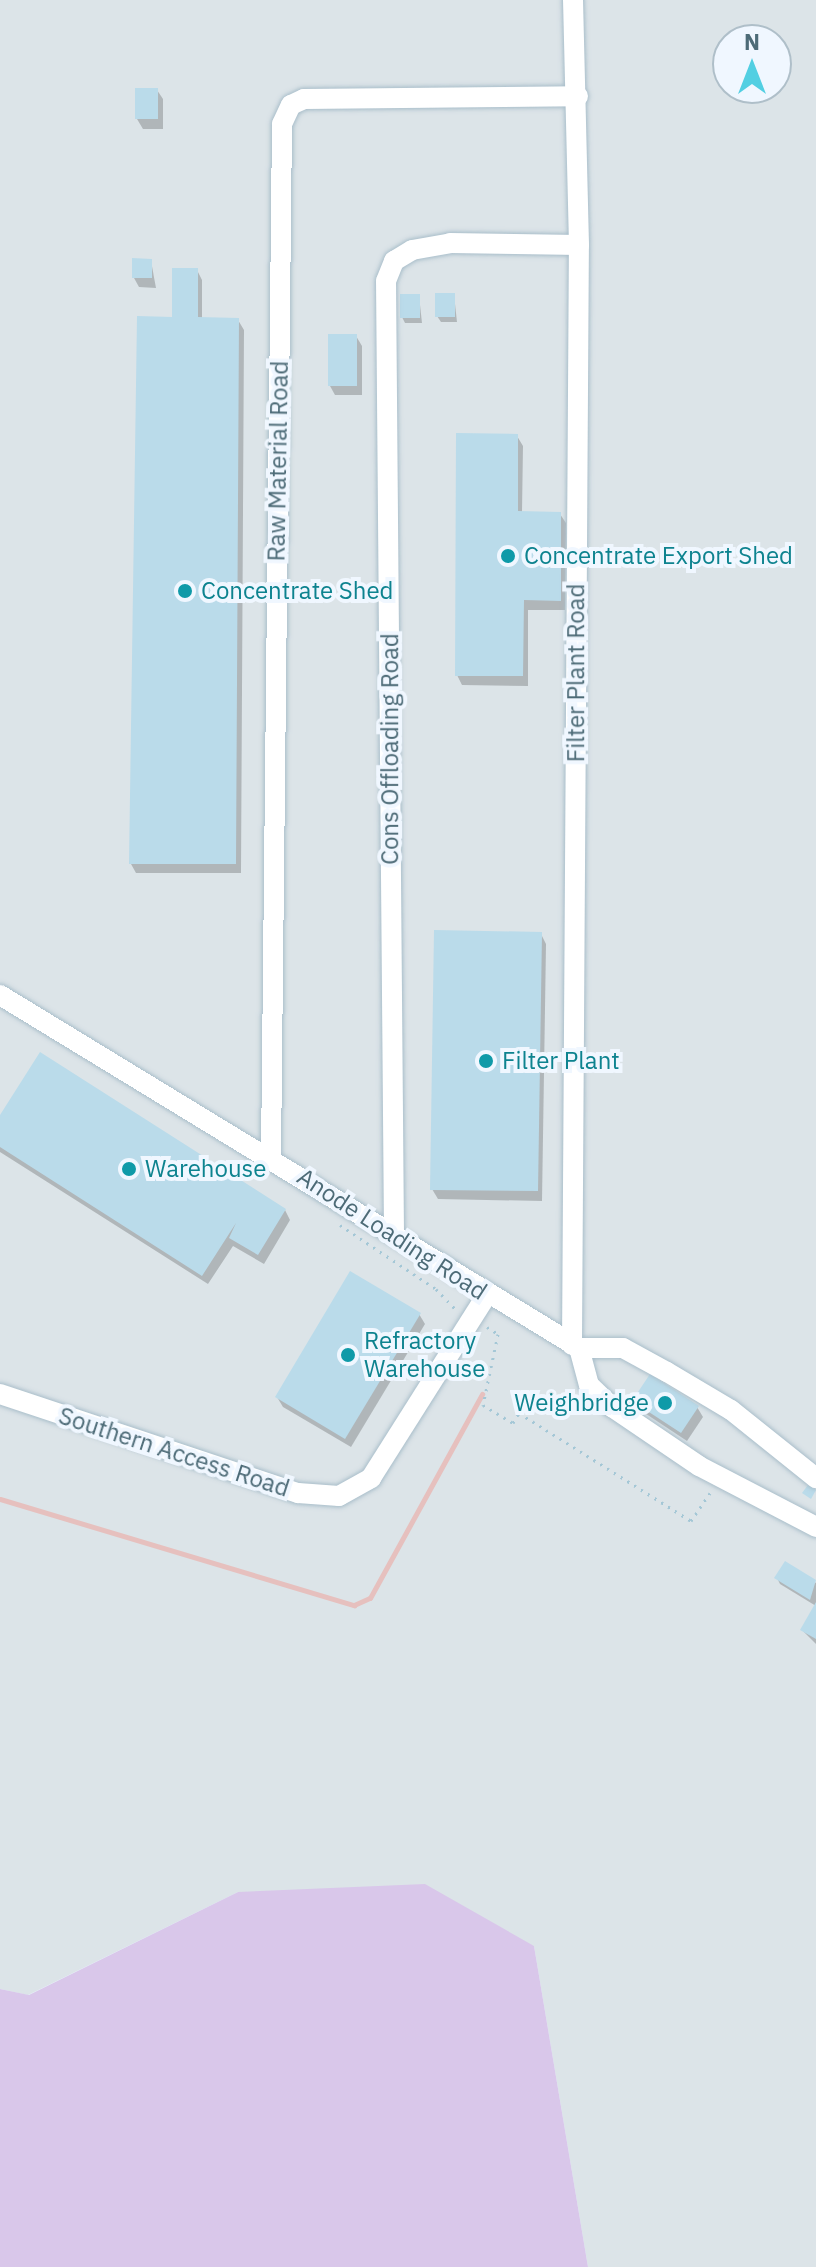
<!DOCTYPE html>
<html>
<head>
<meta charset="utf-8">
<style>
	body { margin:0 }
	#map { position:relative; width:816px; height:2267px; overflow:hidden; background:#e9f2fc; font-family:"IBM Plex Sans",sans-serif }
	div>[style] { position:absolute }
	.industrial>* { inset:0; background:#dce4e8 }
	.green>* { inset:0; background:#d9c7ea }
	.shadow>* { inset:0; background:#0003 }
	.stream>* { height:5px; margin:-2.5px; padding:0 2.5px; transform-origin:2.5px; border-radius:2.5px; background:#e6c0be }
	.building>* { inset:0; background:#badbea }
	.path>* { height:3px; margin-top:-1.5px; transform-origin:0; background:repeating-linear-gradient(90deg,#a4c7d6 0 2px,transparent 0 8px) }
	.roads { filter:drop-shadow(0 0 2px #a9beca) drop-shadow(0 0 2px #a9beca) }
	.minor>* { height:20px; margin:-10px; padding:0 10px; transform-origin:10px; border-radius:10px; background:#fff }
	.dots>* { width:22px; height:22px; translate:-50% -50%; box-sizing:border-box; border:4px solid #f0f7ff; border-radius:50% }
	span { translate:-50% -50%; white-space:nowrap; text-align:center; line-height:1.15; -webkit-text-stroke:8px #f0f7ff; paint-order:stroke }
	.street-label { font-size:24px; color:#4d6b77 }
	.culture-label { font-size:24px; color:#0d838f }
	.left { translate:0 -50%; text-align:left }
	.right { translate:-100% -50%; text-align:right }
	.north { position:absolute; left:712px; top:24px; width:80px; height:80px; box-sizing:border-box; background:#f0f7ff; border:2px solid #afbfc9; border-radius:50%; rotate:0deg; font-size:22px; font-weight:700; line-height:32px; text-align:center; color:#4d6b77 }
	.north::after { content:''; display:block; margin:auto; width:28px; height:36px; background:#52cfe2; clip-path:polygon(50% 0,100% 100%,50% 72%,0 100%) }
</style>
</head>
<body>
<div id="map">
	<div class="industrial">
		<i style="clip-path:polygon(evenodd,0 0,816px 0,816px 2267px,588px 2267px,534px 1946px,238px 1892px,28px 1995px,0 1989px,0 0,728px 40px,776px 40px,776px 88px,728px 88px,728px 40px)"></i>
	</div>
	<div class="green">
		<i style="clip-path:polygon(425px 1884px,534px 1946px,588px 2267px,0 2267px,0 1989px,29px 1995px,238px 1892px)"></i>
	</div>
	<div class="shadow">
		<i style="clip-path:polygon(157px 90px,163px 99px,163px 129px,143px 129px,137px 119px)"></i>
		<i style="clip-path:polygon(151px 261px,156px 288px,139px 287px,134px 278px)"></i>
		<i style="clip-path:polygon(197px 270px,202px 280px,202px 319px,238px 320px,244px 330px,241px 873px,136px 873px,131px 864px,174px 319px)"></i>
		<i style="clip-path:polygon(454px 295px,457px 322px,441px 322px,437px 316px)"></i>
		<i style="clip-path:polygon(419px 296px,422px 323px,405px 323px,402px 317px)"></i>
		<i style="clip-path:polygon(356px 336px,362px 346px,362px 395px,335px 395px,330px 386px)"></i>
		<i style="clip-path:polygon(517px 436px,523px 446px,522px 513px,560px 514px,566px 523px,565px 610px,528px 610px,528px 686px,462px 685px,457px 675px)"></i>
		<i style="clip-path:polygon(541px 934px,546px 944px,542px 1201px,438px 1199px,432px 1189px)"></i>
		<i style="clip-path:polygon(0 1119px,285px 1210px,290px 1220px,264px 1264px,233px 1246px,208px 1284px,0 1152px)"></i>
		<i style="clip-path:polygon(419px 1314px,425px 1324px,351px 1447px,283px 1407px,277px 1397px)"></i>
		<i style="clip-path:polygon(634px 1401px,697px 1407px,703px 1417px,687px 1441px,640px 1410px)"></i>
		<i style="clip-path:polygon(785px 1564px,816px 1583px,816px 1606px,780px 1584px,777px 1578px)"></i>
		<i style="clip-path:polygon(816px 1606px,816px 1644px,802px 1630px)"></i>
	</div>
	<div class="stream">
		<i style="left:0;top:1499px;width:370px;rotate:16.7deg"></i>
		<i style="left:354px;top:1605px;width:17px;rotate:-24deg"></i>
		<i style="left:370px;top:1598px;width:233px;rotate:-61.2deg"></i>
	</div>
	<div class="building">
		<i style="clip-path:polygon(135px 88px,158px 88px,158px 119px,135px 119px)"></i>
		<i style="clip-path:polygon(132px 258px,152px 259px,152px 278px,132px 278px)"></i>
		<i style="clip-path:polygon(172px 268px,198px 268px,198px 317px,239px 318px,236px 864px,129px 864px,137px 316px,172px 317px)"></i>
		<i style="clip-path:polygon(435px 293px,455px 293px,455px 317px,435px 317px)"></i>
		<i style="clip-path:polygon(400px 294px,420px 294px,420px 318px,400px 318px)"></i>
		<i style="clip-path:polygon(328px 334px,357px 334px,357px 386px,328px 386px)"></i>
		<i style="clip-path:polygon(456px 433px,518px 434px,518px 511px,561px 512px,561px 601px,524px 600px,523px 676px,455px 676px)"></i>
		<i style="clip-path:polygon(434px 930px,542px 932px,538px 1191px,430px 1190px)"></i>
		<i style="clip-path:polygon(40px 1052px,286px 1209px,258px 1255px,229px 1238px,236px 1223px,202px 1276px,0 1147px,0 1115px)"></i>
		<i style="clip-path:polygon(350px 1271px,421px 1313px,345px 1439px,275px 1397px)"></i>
		<i style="clip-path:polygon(650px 1374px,699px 1406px,681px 1433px,632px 1401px)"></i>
		<i style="clip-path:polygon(808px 1485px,816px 1490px,811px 1499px,802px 1493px)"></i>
		<i style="clip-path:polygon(785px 1561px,816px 1580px,810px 1600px,774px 1578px)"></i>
		<i style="clip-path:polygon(816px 1602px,816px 1639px,800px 1630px)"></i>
	</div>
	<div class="path">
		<i style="left:340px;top:1225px;width:115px;rotate:33.7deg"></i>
		<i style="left:436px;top:1289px;width:29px;rotate:46deg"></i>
		<i style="left:487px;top:1327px;width:13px;rotate:32deg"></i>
		<i style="left:498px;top:1334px;width:73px;rotate:101.9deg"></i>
		<i style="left:483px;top:1405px;width:35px;rotate:31deg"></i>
		<i style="left:513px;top:1423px;width:12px;rotate:-59deg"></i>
		<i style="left:519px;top:1413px;width:203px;rotate:32.1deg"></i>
		<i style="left:691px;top:1521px;width:34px;rotate:-56deg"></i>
	</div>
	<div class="roads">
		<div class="minor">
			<i style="left:0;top:995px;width:678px;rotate:31.37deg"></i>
			<i style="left:271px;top:1156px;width:1032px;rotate:-89.39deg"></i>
			<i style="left:282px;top:124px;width:21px;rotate:-65deg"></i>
			<i style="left:291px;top:105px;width:14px;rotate:-25deg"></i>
			<i style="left:304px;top:99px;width:274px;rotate:-0.6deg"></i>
			<i style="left:394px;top:1234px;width:953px;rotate:-90.48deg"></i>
			<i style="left:386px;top:281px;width:22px;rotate:-68deg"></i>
			<i style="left:394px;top:261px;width:21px;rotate:-31deg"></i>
			<i style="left:412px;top:250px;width:39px;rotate:-10deg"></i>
			<i style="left:450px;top:243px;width:129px;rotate:0.9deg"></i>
			<i style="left:572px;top:1345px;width:1100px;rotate:-89.64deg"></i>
			<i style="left:579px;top:245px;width:245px;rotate:-91.4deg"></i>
			<i style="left:579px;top:1348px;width:38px;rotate:75deg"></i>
			<i style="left:589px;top:1385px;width:32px;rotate:44deg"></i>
			<i style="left:612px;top:1407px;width:105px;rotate:34.1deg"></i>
			<i style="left:699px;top:1466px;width:132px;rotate:27.5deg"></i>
			<i style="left:579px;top:1348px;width:44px"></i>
			<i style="left:623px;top:1348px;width:50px;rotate:28.6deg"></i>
			<i style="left:667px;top:1372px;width:74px;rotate:30.7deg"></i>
			<i style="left:731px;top:1410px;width:109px;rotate:38.7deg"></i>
			<i style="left:0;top:1394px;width:314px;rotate:18.4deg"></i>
			<i style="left:298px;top:1493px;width:41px;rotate:4.2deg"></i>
			<i style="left:339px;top:1496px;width:37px;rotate:-29deg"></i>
			<i style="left:371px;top:1478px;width:215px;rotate:-57.7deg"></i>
		</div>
	</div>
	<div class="dots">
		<i style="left:508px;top:556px;background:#0f9aa8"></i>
		<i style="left:185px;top:591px;background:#0f9aa8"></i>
		<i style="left:486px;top:1061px;background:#0f9aa8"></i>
		<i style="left:129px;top:1169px;background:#0f9aa8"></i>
		<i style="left:348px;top:1355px;background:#0f9aa8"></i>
		<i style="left:665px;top:1403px;background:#0f9aa8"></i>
	</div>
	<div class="street-label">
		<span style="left:278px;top:461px;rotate:-89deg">Raw Material Road</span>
		<span style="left:576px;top:673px;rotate:-90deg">Filter Plant Road</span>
		<span style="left:390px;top:749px;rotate:-90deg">Cons Offloading Road</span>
		<span style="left:392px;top:1234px;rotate:33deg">Anode Loading Road</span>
		<span style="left:174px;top:1452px;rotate:18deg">Southern Access Road</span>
	</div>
	<div class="culture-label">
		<span class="left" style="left:524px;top:556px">Concentrate Export Shed</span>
		<span class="left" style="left:201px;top:591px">Concentrate Shed</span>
		<span class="left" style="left:502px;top:1061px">Filter Plant</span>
		<span class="left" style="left:145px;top:1169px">Warehouse</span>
		<span class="left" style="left:364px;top:1355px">Refractory<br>Warehouse</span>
		<span class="right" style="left:649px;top:1403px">Weighbridge</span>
	</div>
	<div class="north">N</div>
</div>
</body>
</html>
